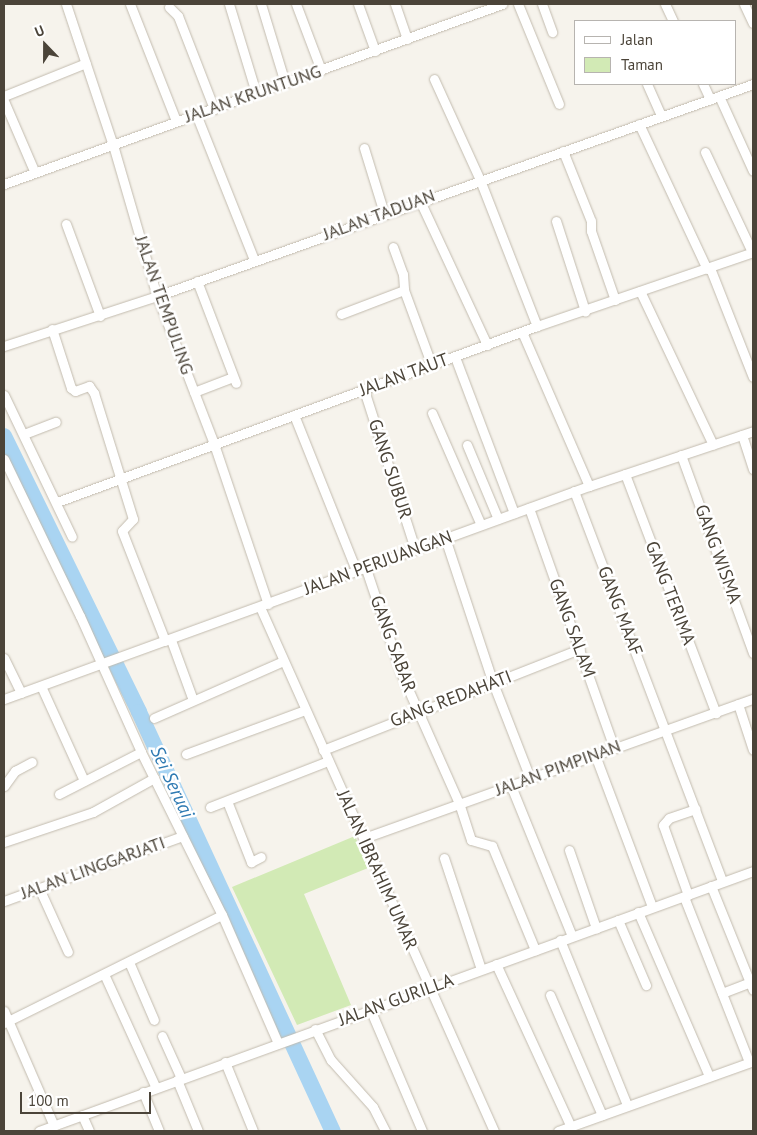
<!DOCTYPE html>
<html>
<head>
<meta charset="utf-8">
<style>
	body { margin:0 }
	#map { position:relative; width:757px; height:1135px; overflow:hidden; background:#f6f3ec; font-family:"PT Sans",sans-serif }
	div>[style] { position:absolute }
	.green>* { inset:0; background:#d2eab5 }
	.river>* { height:16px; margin:-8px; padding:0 8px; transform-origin:8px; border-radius:8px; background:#a9d4f2 }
	.roads { filter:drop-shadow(0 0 1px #c2bbae) drop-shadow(0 0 1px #c2bbae) }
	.minor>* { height:9px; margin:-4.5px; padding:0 4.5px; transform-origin:4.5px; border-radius:4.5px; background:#fff }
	span { translate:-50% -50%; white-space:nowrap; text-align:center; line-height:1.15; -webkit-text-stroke:5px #fff; paint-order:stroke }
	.street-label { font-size:18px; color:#4b4439 }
	.water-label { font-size:19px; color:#2e7ab2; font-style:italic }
	.frame { position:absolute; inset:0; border:5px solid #4b4439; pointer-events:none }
	.legend { position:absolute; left:574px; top:20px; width:162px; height:65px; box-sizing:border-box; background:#fff; border:1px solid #b7b4b0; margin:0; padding:6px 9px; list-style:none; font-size:15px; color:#4b4439 }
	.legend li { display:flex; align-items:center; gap:10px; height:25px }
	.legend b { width:25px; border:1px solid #b7b4b0 }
	.north { position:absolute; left:20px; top:20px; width:50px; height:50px; -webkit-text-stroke:4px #fff; paint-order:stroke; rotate:338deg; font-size:14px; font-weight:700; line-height:20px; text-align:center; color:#4b4439 }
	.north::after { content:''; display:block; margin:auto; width:18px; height:22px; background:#4b4439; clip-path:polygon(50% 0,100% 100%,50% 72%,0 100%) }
	.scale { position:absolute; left:20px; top:1092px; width:131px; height:22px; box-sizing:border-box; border:2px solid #4b4439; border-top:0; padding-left:6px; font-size:15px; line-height:18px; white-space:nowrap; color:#4b4439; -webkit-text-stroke:4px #fff; paint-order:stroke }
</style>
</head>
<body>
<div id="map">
	<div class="green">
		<i style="clip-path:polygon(355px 836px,368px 868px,304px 894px,351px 1005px,297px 1025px,232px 887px)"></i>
	</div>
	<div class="river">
		<i style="left:4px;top:436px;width:307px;rotate:63.9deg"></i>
		<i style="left:139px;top:712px;width:462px;rotate:65.2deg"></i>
	</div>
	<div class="roads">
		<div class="minor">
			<i style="left:66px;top:4px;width:149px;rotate:71.6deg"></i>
			<i style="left:113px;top:145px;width:157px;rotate:73.8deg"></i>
			<i style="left:157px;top:296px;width:159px;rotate:68.9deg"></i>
			<i style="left:214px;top:444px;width:169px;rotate:71.4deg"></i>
			<i style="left:130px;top:4px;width:126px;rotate:68.5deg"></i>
			<i style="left:229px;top:4px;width:93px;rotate:73.1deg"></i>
			<i style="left:261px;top:4px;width:83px;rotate:73.1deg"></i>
			<i style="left:296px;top:4px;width:71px;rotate:69.3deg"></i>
			<i style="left:358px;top:4px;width:50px;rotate:70.1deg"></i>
			<i style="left:395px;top:4px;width:37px;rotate:71deg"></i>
			<i style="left:518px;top:4px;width:108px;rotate:67.7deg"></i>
			<i style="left:542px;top:4px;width:30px;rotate:70deg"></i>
			<i style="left:665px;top:4px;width:19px;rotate:65deg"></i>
			<i style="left:744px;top:4px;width:21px;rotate:65deg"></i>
			<i style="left:169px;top:7px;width:13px;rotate:45deg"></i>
			<i style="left:178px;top:16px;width:100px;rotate:68.8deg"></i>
			<i style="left:434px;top:79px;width:111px;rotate:65.5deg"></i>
			<i style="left:480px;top:180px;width:157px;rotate:68.7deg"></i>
			<i style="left:647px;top:84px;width:35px;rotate:66deg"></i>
			<i style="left:703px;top:84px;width:17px;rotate:65deg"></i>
			<i style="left:4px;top:96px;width:88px;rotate:-21.9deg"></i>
			<i style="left:719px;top:96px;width:82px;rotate:65.6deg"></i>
			<i style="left:4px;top:101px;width:78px;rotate:66.7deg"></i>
			<i style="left:196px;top:114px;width:157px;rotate:68.3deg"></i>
			<i style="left:639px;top:124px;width:160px;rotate:64.9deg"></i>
			<i style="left:364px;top:148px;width:68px;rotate:72.9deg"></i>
			<i style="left:563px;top:151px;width:75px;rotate:68.2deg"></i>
			<i style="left:591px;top:221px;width:10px;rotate:90deg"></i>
			<i style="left:591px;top:231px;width:73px;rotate:70.8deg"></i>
			<i style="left:705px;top:152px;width:110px;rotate:64.8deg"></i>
			<i style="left:4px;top:184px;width:530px;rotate:-19.87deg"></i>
			<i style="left:420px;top:201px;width:159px;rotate:65deg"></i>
			<i style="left:556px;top:221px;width:95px;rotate:72.1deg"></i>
			<i style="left:66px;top:224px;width:98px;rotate:69.7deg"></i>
			<i style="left:393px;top:247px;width:29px;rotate:70deg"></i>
			<i style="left:403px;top:274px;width:16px;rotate:86deg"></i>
			<i style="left:404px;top:290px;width:81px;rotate:69.8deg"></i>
			<i style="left:710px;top:268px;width:117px;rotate:68.5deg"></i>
			<i style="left:197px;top:281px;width:109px;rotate:69.1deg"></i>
			<i style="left:640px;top:291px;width:170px;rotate:64.6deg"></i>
			<i style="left:341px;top:314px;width:67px;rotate:-20.9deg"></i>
			<i style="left:52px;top:329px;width:62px;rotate:72.1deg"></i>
			<i style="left:71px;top:388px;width:5px;rotate:37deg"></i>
			<i style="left:75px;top:391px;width:15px;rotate:-20deg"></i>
			<i style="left:89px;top:386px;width:9px;rotate:54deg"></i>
			<i style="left:94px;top:393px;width:132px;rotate:72.8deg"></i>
			<i style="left:133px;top:519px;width:16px;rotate:133deg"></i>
			<i style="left:122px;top:531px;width:118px;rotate:68.6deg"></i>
			<i style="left:522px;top:332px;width:168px;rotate:66.5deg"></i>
			<i style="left:4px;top:346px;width:161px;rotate:-18.1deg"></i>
			<i style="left:157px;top:296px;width:633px;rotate:-19.58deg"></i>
			<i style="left:455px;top:357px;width:167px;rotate:69.3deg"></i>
			<i style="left:364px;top:390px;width:167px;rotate:72.2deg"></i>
			<i style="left:194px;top:392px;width:39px;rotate:-21deg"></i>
			<i style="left:4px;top:395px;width:157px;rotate:64.4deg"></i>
			<i style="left:432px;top:413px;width:122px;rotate:66.4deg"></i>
			<i style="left:294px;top:415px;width:167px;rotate:68.2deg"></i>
			<i style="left:24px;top:434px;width:34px;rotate:-21deg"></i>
			<i style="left:742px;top:435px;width:36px;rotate:72deg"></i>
			<i style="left:467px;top:445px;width:80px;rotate:67.3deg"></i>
			<i style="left:681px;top:455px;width:211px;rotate:70deg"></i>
			<i style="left:4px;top:459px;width:174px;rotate:64.2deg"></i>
			<i style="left:80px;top:616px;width:149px;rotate:65.8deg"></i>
			<i style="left:141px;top:752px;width:182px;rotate:63.6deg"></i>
			<i style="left:222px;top:915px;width:140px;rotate:66.4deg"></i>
			<i style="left:625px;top:474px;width:256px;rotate:69.2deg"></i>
			<i style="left:574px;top:491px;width:417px;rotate:69.2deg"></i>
			<i style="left:57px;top:502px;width:511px;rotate:-20.14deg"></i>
			<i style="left:537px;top:326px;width:228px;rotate:-18.9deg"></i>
			<i style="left:529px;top:508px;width:255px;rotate:70.5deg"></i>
			<i style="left:445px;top:538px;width:153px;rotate:71.7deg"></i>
			<i style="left:493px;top:683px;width:102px;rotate:68.7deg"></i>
			<i style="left:365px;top:566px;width:113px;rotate:71.4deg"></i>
			<i style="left:401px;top:673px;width:142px;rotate:66deg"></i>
			<i style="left:459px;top:803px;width:39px;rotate:72deg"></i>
			<i style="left:471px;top:840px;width:22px;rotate:16deg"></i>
			<i style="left:492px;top:846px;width:113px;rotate:67.5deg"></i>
			<i style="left:260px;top:607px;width:574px;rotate:65.94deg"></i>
			<i style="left:171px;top:640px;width:64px;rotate:69.9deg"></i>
			<i style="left:4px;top:658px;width:39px;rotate:64deg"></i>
			<i style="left:41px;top:686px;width:104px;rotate:65.6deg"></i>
			<i style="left:4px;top:699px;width:623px;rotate:-20.01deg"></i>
			<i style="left:589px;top:486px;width:173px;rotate:-18.5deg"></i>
			<i style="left:738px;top:704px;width:48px;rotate:71.9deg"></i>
			<i style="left:154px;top:718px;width:141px;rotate:-23.8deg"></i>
			<i style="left:323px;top:750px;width:276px;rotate:-21.5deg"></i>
			<i style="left:186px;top:754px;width:127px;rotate:-20.3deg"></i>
			<i style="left:595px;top:755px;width:162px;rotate:69.4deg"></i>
			<i style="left:4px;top:786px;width:19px;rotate:-54deg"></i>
			<i style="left:15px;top:771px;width:19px;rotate:-28deg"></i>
			<i style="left:511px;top:786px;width:162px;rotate:67.9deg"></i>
			<i style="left:59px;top:794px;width:92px;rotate:-27.1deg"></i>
			<i style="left:227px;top:801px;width:66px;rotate:68.5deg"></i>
			<i style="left:251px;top:862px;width:11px;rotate:-27deg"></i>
			<i style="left:210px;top:807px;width:127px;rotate:-21.3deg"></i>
			<i style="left:364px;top:838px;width:413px;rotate:-19.7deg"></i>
			<i style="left:4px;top:842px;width:94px;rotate:-18.6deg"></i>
			<i style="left:93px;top:812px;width:70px;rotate:-29.1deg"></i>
			<i style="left:569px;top:850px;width:83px;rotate:70.9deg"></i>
			<i style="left:444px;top:858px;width:117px;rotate:71.6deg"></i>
			<i style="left:711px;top:886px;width:112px;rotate:68deg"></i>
			<i style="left:39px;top:888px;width:70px;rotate:65.6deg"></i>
			<i style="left:688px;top:895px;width:74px;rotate:-109.7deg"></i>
			<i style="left:663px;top:825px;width:9px;rotate:-49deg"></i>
			<i style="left:669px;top:818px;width:28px;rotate:-19deg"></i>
			<i style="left:684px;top:897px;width:177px;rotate:68.5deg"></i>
			<i style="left:4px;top:901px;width:190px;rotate:-20deg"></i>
			<i style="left:638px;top:912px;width:179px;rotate:66.6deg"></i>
			<i style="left:618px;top:920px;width:71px;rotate:66.7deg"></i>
			<i style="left:560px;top:940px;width:178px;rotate:67.9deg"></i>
			<i style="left:129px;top:962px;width:63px;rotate:66.7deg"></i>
			<i style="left:496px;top:964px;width:179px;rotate:65.3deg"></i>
			<i style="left:104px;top:974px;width:125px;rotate:65.5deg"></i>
			<i style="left:722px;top:993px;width:30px;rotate:-21deg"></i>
			<i style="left:550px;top:995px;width:131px;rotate:66.6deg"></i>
			<i style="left:370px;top:1009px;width:133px;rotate:66.9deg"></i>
			<i style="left:4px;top:1011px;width:125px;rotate:66.5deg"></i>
			<i style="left:4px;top:1023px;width:243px;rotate:-26.4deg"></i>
			<i style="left:315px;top:1029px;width:35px;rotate:63deg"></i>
			<i style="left:331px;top:1060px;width:63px;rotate:48.2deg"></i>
			<i style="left:373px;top:1107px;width:27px;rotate:63deg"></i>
			<i style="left:162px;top:1036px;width:46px;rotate:65.7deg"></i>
			<i style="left:225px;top:1062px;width:74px;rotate:67.9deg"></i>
			<i style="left:177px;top:1080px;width:55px;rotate:67.6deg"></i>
			<i style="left:143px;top:1092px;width:42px;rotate:67.7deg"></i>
			<i style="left:82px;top:1115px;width:17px;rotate:66deg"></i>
			<i style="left:39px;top:1131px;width:760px;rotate:-20.01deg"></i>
			<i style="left:558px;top:1131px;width:207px;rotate:-19.7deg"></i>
		</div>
	</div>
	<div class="street-label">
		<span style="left:253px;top:94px;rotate:-19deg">JALAN KRUNTUNG</span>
		<span style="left:379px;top:215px;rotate:-20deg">JALAN TADUAN</span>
		<span style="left:164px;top:305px;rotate:71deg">JALAN TEMPULING</span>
		<span style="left:404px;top:375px;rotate:-20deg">JALAN TAUT</span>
		<span style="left:390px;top:469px;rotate:72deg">GANG SUBUR</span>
		<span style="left:718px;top:554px;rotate:70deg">GANG WISMA</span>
		<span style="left:378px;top:563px;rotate:-20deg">JALAN PERJUANGAN</span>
		<span style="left:670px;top:593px;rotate:69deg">GANG TERIMA</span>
		<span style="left:620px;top:611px;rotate:69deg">GANG MAAF</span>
		<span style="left:572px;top:628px;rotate:70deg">GANG SALAM</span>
		<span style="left:393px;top:644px;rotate:70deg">GANG SABAR</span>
		<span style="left:451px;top:699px;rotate:-21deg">GANG REDAHATI</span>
		<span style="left:558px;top:768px;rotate:-20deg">JALAN PIMPINAN</span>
		<span style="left:93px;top:868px;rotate:-20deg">JALAN LINGGARJATI</span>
		<span style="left:377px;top:870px;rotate:66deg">JALAN IBRAHIM UMAR</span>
		<span style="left:396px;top:1000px;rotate:-20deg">JALAN GURILLA</span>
	</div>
	<div class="water-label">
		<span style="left:172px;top:782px;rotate:65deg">Sei Seruai</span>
	</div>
	<div class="frame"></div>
	<ul class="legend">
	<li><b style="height:6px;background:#fff"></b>Jalan</li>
	<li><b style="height:14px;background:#d2eab5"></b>Taman</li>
	</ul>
	<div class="north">U</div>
	<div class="scale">100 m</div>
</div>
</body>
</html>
